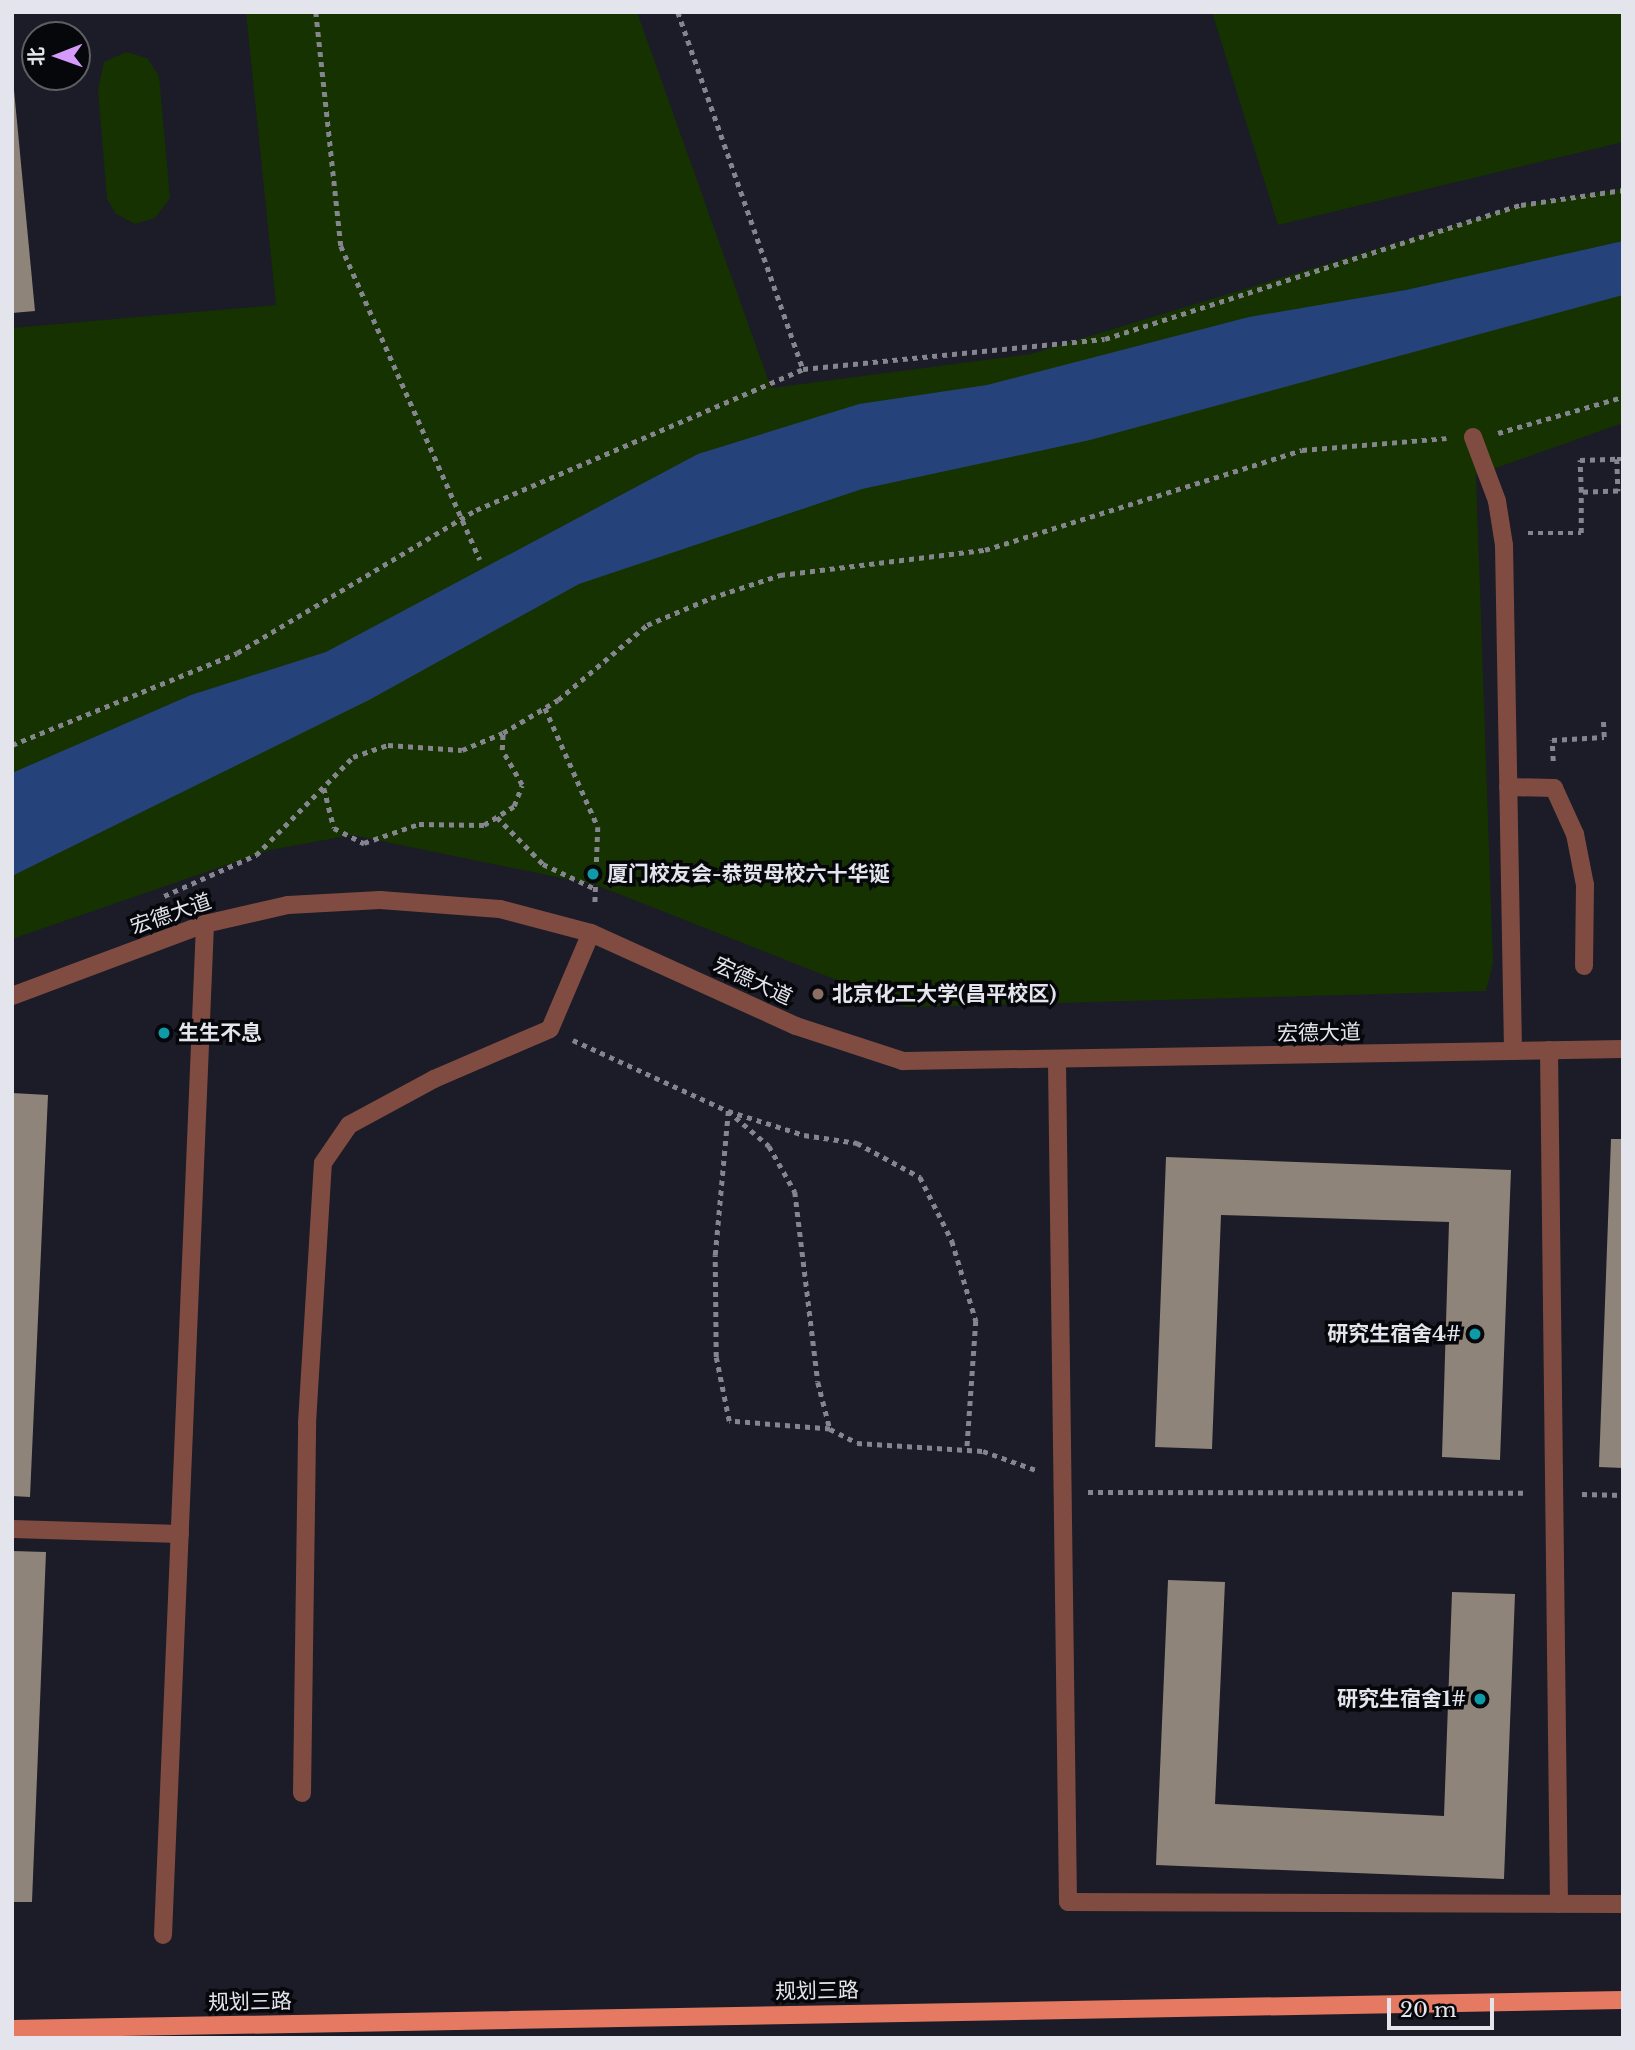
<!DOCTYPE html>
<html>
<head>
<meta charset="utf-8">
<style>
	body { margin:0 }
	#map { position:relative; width:1635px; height:2050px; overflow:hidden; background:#1b1c27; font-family:"Libre Baskerville","Noto Sans SC",serif }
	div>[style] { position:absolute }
	.green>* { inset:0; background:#153200 }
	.water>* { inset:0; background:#26427b }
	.building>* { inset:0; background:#8f8479 }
	.path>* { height:4.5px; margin-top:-2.25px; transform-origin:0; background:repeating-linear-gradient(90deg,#84858f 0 5px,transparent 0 10px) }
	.minor>* { height:18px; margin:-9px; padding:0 9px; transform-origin:9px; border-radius:9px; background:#804c41 }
	.major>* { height:18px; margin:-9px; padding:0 9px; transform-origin:9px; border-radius:9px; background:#e57962 }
	.dots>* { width:19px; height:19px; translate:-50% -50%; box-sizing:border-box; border:4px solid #06070b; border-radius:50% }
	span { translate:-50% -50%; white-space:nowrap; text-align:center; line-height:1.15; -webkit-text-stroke:7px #06070b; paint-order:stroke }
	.poi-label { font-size:21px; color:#e3e4ec; font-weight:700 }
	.left { translate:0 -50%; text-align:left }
	.right { translate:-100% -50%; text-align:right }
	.street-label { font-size:21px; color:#e3e4ec }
	.frame { position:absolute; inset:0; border:14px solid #e3e4ec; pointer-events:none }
	.north { position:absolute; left:21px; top:21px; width:70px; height:70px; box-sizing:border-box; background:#06070b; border:2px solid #5e5f65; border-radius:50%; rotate:269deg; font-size:19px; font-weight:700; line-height:28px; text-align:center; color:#e3e4ec }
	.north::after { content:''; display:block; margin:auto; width:24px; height:32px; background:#d69bfa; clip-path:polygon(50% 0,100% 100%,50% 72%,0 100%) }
	.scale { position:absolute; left:1387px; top:1998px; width:107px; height:32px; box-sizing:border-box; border:4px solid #e3e4ec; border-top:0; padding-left:9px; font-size:21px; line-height:24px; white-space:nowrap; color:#e3e4ec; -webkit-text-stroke:5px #06070b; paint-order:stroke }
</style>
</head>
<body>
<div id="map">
	<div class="green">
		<i style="clip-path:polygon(246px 12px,637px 12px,771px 388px,1031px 354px,1524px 204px,1623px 189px,1623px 423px,1476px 475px,1493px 963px,1486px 991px,905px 1007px,596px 885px,352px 835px,270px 850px,12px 939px,12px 328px,276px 305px)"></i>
		<i style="clip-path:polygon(1212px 12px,1623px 12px,1623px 142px,1278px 225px)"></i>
		<i style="clip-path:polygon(126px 52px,147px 58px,159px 76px,170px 198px,155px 218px,135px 224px,116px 214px,107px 199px,98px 90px,104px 62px)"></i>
	</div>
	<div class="water">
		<i style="clip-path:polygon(1623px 241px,1623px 295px,1090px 440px,862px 489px,579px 584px,369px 700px,12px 876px,12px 773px,191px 695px,326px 652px,698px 454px,859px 404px,987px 385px,1249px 317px,1406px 290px)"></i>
	</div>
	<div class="building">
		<i style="clip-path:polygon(12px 69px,35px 311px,12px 313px)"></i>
		<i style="clip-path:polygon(12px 1093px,48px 1095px,30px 1497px,12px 1496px)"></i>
		<i style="clip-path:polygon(1611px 1139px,1623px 1139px,1623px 1468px,1599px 1467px)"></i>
		<i style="clip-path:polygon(1166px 1157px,1511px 1170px,1500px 1460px,1442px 1457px,1449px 1222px,1221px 1215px,1212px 1449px,1155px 1447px)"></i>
		<i style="clip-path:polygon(12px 1551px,46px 1552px,32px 1902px,12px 1902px)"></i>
		<i style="clip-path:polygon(1168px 1580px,1225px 1582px,1215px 1804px,1444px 1816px,1452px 1592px,1515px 1594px,1504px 1879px,1156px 1865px)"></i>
	</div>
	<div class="path">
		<i style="left:316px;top:12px;width:235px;rotate:83.9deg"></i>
		<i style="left:341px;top:246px;width:343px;rotate:66.1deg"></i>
		<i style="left:678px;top:12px;width:377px;rotate:70.7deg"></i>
		<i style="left:1498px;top:433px;width:130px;rotate:-16.1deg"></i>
		<i style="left:1617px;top:459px;width:32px;rotate:88deg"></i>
		<i style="left:1618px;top:491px;width:37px;rotate:178deg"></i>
		<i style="left:1581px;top:492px;width:32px;rotate:-92deg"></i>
		<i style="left:1580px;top:460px;width:37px;rotate:-2deg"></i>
		<i style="left:1617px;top:459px;width:6px"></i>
		<i style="left:1528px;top:533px;width:53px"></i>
		<i style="left:1581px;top:533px;width:41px;rotate:-90deg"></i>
		<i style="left:545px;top:708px;width:130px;rotate:66deg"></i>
		<i style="left:598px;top:827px;width:79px;rotate:92.2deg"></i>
		<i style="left:12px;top:745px;width:243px;rotate:-22.2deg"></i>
		<i style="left:237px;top:653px;width:279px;rotate:-30.9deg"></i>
		<i style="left:476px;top:510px;width:356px;rotate:-23.3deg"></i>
		<i style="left:803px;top:369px;width:303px;rotate:-5.7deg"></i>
		<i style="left:1105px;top:339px;width:437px;rotate:-17.9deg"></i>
		<i style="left:1521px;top:205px;width:103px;rotate:-8.4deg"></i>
		<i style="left:1553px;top:761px;width:21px;rotate:-93deg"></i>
		<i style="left:1552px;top:740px;width:52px;rotate:-3.3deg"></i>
		<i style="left:1604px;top:737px;width:20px;rotate:-93deg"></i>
		<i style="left:324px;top:788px;width:41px;rotate:76deg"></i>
		<i style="left:334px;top:828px;width:34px;rotate:27deg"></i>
		<i style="left:364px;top:843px;width:58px;rotate:-19.1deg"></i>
		<i style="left:419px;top:824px;width:65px;rotate:0.9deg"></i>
		<i style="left:484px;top:825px;width:36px;rotate:-32deg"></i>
		<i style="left:514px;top:806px;width:22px;rotate:-69deg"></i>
		<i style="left:522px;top:785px;width:40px;rotate:-119.7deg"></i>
		<i style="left:502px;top:750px;width:17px;rotate:-87deg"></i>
		<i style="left:497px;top:817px;width:66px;rotate:45.6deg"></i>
		<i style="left:543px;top:864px;width:59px;rotate:25.3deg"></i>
		<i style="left:164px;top:896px;width:101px;rotate:-24deg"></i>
		<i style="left:256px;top:855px;width:138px;rotate:-45.3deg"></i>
		<i style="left:353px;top:757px;width:37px;rotate:-19deg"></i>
		<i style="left:388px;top:745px;width:74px;rotate:3.9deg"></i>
		<i style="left:462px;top:750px;width:44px;rotate:-22.5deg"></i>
		<i style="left:503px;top:733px;width:64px;rotate:-31deg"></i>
		<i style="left:558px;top:700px;width:116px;rotate:-40.1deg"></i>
		<i style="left:647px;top:625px;width:69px;rotate:-22.9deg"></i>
		<i style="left:711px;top:598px;width:73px;rotate:-18.4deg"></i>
		<i style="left:780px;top:575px;width:207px;rotate:-7deg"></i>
		<i style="left:985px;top:550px;width:332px;rotate:-17.5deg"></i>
		<i style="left:1302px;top:450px;width:145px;rotate:-4.7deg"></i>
		<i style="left:573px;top:1040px;width:170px;rotate:24.6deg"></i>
		<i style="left:728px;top:1111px;width:54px;rotate:40.5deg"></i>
		<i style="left:769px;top:1146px;width:53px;rotate:60.5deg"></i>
		<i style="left:795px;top:1192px;width:191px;rotate:83.1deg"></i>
		<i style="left:818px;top:1382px;width:49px;rotate:75.7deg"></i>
		<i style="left:830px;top:1429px;width:30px;rotate:27deg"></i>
		<i style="left:857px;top:1443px;width:126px;rotate:3.6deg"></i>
		<i style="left:983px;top:1451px;width:56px;rotate:19.7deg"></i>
		<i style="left:830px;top:1429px;width:101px;rotate:-175.5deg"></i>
		<i style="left:729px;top:1421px;width:65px;rotate:-101.5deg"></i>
		<i style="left:716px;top:1357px;width:102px;rotate:-90.6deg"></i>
		<i style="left:715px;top:1255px;width:145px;rotate:-84.8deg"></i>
		<i style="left:728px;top:1111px;width:80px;rotate:17.5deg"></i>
		<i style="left:804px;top:1135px;width:54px;rotate:8.6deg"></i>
		<i style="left:857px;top:1143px;width:72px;rotate:28.4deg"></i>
		<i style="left:920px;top:1177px;width:72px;rotate:63.4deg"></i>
		<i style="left:952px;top:1241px;width:84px;rotate:73.3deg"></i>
		<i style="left:976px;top:1321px;width:130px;rotate:94deg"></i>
		<i style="left:1088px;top:1492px;width:439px;rotate:0.1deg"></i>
		<i style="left:1582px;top:1494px;width:41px;rotate:1.4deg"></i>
	</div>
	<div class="minor">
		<i style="left:1473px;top:437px;width:68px;rotate:69.4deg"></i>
		<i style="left:1497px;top:501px;width:45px;rotate:81deg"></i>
		<i style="left:1504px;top:545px;width:506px;rotate:88.98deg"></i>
		<i style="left:1508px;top:787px;width:46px;rotate:1.2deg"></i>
		<i style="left:1554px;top:788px;width:51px;rotate:65.5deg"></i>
		<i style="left:1575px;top:834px;width:52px;rotate:78.9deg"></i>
		<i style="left:1585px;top:885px;width:81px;rotate:90.7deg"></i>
		<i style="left:12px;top:996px;width:206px;rotate:-20.5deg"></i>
		<i style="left:205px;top:924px;width:85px;rotate:-12.9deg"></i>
		<i style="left:288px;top:905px;width:92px;rotate:-3.1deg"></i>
		<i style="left:380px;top:900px;width:120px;rotate:4.3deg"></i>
		<i style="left:500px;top:909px;width:94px;rotate:14.8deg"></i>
		<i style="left:591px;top:933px;width:225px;rotate:24.4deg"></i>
		<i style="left:796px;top:1026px;width:113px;rotate:18.1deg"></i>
		<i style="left:903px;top:1061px;width:720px;rotate:-0.95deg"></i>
		<i style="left:1549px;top:1050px;width:854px;rotate:89.33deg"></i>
		<i style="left:1057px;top:1062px;width:840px;rotate:89.25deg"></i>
		<i style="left:1068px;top:1902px;width:555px;rotate:0.21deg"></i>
		<i style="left:12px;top:1529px;width:168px;rotate:1.7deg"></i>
		<i style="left:302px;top:1793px;width:370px;rotate:-89.2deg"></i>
		<i style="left:307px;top:1423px;width:260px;rotate:-86.5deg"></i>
		<i style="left:323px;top:1163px;width:46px;rotate:-55.6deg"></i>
		<i style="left:349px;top:1125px;width:97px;rotate:-28.4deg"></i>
		<i style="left:434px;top:1079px;width:126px;rotate:-23.3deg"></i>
		<i style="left:550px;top:1029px;width:104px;rotate:-66.9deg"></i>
		<i style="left:163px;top:1935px;width:1012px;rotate:-87.62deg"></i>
	</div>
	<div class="major">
		<i style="left:12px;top:2029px;width:1611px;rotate:-1.03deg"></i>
	</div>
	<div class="dots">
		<i style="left:593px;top:874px;background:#0f9aa8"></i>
		<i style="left:818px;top:994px;background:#8d6e63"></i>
		<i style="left:164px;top:1033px;background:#0f9aa8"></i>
		<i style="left:1475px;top:1334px;background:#0f9aa8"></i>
		<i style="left:1480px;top:1699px;background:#0f9aa8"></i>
	</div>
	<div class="poi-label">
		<span class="left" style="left:607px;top:874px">厦门校友会-恭贺母校六十华诞</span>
		<span class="left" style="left:832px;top:994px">北京化工大学(昌平校区)</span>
		<span class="left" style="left:178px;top:1033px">生生不息</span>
		<span class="right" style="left:1461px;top:1334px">研究生宿舍4#</span>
		<span class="right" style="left:1466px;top:1699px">研究生宿舍1#</span>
	</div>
	<div class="street-label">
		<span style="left:171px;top:914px;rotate:-19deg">宏德大道</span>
		<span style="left:753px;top:981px;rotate:25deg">宏德大道</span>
		<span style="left:1319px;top:1033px;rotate:-1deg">宏德大道</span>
		<span style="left:817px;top:1991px;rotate:-1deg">规划三路</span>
		<span style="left:250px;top:2002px;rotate:-1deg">规划三路</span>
	</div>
	<div class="frame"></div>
	<div class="north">北</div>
	<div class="scale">20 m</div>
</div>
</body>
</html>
